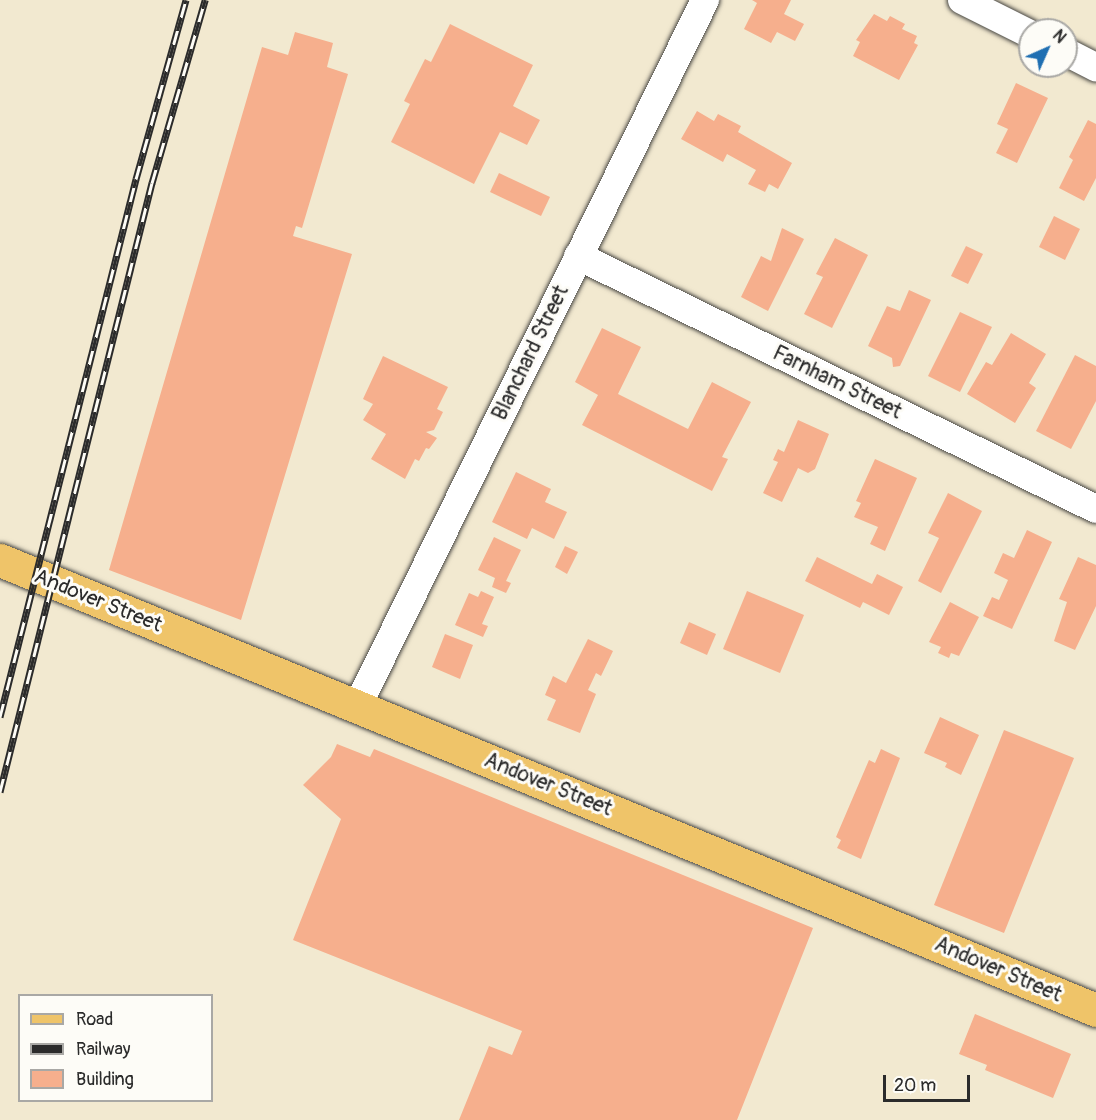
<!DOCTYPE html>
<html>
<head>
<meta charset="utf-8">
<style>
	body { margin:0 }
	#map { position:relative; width:1096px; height:1120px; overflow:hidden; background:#f2e9d0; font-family:Pangolin,sans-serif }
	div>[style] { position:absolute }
	.building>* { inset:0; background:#f6af8d }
	.roads { filter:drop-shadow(0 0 2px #494844) drop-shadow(0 0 2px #494844) }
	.minor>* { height:28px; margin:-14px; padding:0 14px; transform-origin:14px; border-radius:14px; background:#fff }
	.primary>* { height:33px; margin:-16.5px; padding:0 16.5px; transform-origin:16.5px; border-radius:16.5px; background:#efc469 }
	.rail>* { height:7px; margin-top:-3.5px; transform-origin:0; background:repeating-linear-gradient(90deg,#fdfcf7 0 14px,#2b2b2b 0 28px); box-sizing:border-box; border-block:2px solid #2b2b2b }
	span { translate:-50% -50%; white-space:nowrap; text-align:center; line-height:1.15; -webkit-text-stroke:6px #fdfcf7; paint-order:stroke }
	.street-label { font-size:21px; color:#2b2b2b }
	.legend { position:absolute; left:18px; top:994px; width:195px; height:108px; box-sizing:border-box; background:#fdfcf7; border:2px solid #a9a8a5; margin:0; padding:8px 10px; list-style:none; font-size:18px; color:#2b2b2b }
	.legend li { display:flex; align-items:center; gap:12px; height:30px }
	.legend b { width:30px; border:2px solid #a9a8a5 }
	.north { position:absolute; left:1018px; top:18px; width:60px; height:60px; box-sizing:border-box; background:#fdfcf7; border:2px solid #a9a8a5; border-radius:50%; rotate:45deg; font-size:16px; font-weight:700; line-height:24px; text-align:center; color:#2b2b2b }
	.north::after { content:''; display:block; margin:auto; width:21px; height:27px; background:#1f6fb2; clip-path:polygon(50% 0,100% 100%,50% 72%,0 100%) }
	.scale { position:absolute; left:883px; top:1075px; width:87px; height:27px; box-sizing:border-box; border:3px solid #2b2b2b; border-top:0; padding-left:8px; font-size:18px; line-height:21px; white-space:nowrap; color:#2b2b2b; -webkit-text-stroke:4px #fdfcf7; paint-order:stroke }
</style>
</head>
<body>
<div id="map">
	<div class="building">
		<i style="clip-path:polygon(752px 0,791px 0,784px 14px,804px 24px,795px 41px,777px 32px,771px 43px,744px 29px,757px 3px)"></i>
		<i style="clip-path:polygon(874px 14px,887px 21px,890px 16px,905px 24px,902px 29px,917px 36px,914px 43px,918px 45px,899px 80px,853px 56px,860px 42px,856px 40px)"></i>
		<i style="clip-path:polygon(450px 24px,533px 65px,513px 106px,540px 120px,527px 145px,500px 132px,474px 184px,391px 142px,410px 104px,404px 101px,425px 59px,431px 62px)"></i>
		<i style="clip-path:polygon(295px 32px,333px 43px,327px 67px,348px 74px,302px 228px,296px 226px,293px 236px,352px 254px,241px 620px,109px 570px,262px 47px,288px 55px)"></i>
		<i style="clip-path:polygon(1016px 83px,1048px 98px,1017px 163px,996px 153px,1008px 129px,997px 124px)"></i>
		<i style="clip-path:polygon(697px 111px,714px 121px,718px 114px,741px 126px,738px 132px,792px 163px,778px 189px,769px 184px,765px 192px,748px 184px,756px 170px,727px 154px,723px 162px,681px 139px)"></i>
		<i style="clip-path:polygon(1088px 120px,1096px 124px,1096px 178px,1084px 201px,1059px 188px,1073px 160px,1069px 157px)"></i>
		<i style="clip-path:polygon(499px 173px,550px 197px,541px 216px,490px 192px)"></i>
		<i style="clip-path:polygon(1054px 216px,1080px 229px,1065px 260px,1039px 247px)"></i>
		<i style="clip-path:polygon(782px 228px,804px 239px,768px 311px,741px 297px,761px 256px,771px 261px)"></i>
		<i style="clip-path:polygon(835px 238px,868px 255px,832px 328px,804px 314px,823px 277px,816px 274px)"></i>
		<i style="clip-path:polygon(966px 246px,983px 254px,968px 284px,951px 276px)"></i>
		<i style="clip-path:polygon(909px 290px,931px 300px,900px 366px,893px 367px,892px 358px,868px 346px,887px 306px,900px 311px)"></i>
		<i style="clip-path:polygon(960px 312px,992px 327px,960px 392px,928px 376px)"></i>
		<i style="clip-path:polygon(602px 328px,641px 347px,618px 394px,688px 429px,712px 382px,751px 402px,722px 457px,728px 459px,712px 491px,582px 425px,598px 395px,575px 382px)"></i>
		<i style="clip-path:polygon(1011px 333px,1046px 354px,1029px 383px,1036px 388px,1015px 423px,967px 394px,986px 362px,992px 365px)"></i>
		<i style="clip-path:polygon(1075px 355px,1096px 366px,1096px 401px,1071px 449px,1036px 431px)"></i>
		<i style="clip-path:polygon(383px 356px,448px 387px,437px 409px,443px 412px,434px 430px,426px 432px,437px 438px,429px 449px,426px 448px,419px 461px,415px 459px,405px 479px,371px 459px,386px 434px,363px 420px,373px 404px,363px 399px)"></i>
		<i style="clip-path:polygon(798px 420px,829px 434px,815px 469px,808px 473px,798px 468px,782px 502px,763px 493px,778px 462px,773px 460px,778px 449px,784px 452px)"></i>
		<i style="clip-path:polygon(875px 459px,917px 478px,885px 551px,870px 544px,878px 527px,854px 517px,861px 503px,856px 501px)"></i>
		<i style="clip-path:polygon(516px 472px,551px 489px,545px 502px,567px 512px,554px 539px,532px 528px,527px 539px,492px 522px)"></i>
		<i style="clip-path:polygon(948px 493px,982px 511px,941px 593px,918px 581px,939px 538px,928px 533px)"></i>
		<i style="clip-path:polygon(1027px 530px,1052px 542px,1012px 629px,983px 616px,992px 597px,999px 600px,1008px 580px,994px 573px,1003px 553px,1014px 558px)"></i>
		<i style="clip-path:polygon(494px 537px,521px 550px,506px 581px,511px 583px,506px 593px,492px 587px,495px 578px,478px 570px)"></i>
		<i style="clip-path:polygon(565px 546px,578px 552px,567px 574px,555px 567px)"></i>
		<i style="clip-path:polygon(817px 557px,872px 584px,877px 574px,903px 587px,889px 615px,863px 602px,860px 608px,805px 581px)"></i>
		<i style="clip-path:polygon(1078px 557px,1096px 565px,1096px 606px,1075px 650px,1054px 641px,1067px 602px,1059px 599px)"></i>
		<i style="clip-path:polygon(481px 591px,494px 597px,482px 624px,488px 626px,483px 637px,455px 625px,469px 593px,478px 597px)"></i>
		<i style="clip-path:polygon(747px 591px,804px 615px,780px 673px,723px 649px)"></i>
		<i style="clip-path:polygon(950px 602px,979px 617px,959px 656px,951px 653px,949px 658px,938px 653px,941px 647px,929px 642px)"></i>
		<i style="clip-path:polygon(689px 622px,716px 634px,707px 655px,680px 643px)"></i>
		<i style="clip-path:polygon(445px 634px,473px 645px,460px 679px,432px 667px)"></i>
		<i style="clip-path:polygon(588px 639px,613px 651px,601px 676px,596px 673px,588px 690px,596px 694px,580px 733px,547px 720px,556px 700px,545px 695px,553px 676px,566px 683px)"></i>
		<i style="clip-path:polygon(940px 717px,979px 735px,961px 775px,945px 767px,947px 763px,924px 753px)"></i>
		<i style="clip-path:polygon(1004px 730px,1074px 758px,1004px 933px,934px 905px)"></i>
		<i style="clip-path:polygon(337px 744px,370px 757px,374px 749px,813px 928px,737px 1120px,459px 1120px,489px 1046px,512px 1055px,522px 1031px,293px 940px,341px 819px,303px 785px,331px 757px)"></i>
		<i style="clip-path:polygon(881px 749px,900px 758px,861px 859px,837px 848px,841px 840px,836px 837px,869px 760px,875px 763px)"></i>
		<i style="clip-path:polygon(975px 1014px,1071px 1054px,1053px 1098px,985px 1070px,987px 1065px,959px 1054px)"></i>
	</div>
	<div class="roads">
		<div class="minor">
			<i style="left:962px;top:0;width:76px;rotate:26.6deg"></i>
			<i style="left:1066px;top:52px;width:34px;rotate:27deg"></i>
			<i style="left:578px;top:256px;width:576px;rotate:26.03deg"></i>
			<i style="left:357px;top:707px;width:788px;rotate:-63.79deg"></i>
		</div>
		<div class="primary">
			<i style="left:0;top:560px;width:1185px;rotate:22.32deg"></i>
		</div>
	</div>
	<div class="rail">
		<i style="left:0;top:717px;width:555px;rotate:-75.81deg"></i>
		<i style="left:136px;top:179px;width:186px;rotate:-74.4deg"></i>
		<i style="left:0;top:792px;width:628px;rotate:-75.99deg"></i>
		<i style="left:152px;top:183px;width:191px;rotate:-73.8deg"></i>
	</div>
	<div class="street-label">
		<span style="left:531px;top:353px;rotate:-64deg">Blanchard Street</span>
		<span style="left:837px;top:383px;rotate:26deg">Farnham Street</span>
		<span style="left:98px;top:601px;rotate:22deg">Andover Street</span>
		<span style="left:548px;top:785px;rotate:22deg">Andover Street</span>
		<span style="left:998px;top:970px;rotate:23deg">Andover Street</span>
	</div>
	<ul class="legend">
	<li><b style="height:8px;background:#efc469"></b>Road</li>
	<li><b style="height:8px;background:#2b2b2b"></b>Railway</li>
	<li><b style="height:16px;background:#f6af8d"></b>Building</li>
	</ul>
	<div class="north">N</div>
	<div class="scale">20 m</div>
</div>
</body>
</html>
